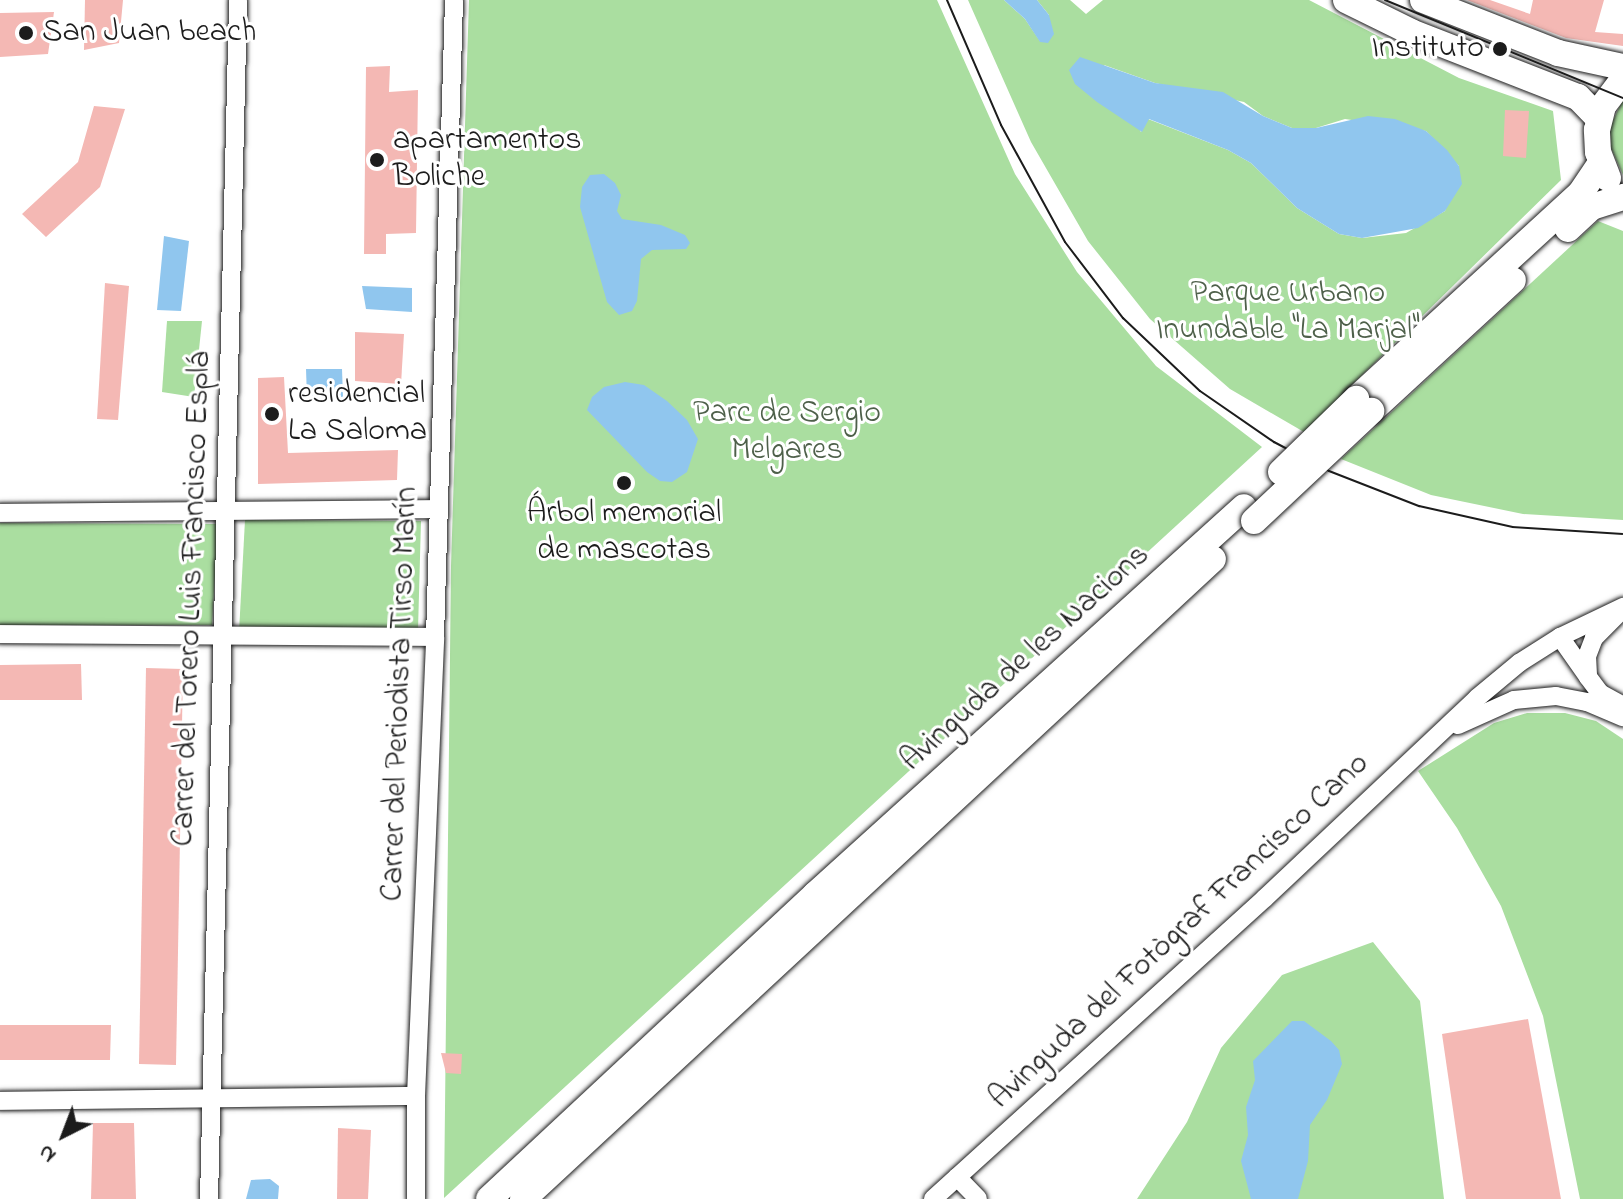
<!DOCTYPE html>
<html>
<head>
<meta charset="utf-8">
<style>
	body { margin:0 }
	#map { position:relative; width:1623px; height:1199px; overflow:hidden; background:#fff; font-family:"Indie Flower",sans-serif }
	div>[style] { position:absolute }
	.green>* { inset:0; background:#aadea0 }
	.water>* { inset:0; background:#90c6ee }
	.building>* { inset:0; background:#f4b8b4 }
	.roads { filter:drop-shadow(0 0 2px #1c1c1c) drop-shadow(0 0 2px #1c1c1c) }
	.street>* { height:18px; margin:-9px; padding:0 9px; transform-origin:9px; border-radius:9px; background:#fff }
	.secondary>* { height:26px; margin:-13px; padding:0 13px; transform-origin:13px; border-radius:13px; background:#fff }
	.tram>* { height:2px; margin:-1px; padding:0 1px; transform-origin:1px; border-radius:1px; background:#1c1c1c }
	.bridges { filter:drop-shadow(0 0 2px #1c1c1c) drop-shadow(0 0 2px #1c1c1c) }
	.secondary-bridge>* { height:26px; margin:-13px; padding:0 13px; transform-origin:13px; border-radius:13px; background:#fff }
	.dots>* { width:22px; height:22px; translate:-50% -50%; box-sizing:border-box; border:4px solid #fff; border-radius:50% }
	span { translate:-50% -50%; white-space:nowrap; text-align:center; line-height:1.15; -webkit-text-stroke:6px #fff; paint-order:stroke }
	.poi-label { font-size:32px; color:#1c1c1c }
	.left { translate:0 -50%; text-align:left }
	.right { translate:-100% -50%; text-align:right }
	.park-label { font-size:32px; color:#4e604a }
	.street-label { font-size:32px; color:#1c1c1c }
	.north { position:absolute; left:24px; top:1095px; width:80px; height:80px; -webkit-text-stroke:6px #fff; paint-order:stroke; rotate:222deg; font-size:22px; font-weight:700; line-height:32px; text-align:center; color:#1c1c1c }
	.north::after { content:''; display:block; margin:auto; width:28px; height:36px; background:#1c1c1c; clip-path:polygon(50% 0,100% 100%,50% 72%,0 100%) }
</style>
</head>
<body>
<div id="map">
	<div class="green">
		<i style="clip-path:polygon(469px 0,937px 0,1015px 174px,1077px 272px,1156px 366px,1262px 447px,444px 1198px,451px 566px)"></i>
		<i style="clip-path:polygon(evenodd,968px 0,1004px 0,1025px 19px,1040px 41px,1049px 15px,1037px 0,1070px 0,1086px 14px,1103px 0,1309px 0,1459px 78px,1553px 111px,1561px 180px,1304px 432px,1230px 389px,1150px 319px,1088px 241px,1031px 142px,968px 0,1104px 65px,1155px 83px,1244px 102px,1263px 116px,1292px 128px,1316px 128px,1345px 119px,1426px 131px,1459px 166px,1445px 211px,1406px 233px,1362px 238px,1339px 234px,1297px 208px,1251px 163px,1228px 150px,1148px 119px,1141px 132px,1104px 65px)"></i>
		<i style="clip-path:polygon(1623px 99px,1623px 175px,1611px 148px,1610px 127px)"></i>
		<i style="clip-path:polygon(1598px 221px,1623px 231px,1623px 520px,1523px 514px,1431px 495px,1341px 459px)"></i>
		<i style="clip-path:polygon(167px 321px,202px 321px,194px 397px,162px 392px)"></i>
		<i style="clip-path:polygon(245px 520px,421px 521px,418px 630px,239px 632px)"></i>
		<i style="clip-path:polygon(0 523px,218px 524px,212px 625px,0 625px)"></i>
		<i style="clip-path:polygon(1527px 713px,1565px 713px,1596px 721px,1623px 739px,1623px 1199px,1580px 1199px,1543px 1016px,1501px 906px,1457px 828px,1418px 771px,1494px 723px)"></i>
		<i style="clip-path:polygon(1373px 942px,1420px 1001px,1444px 1199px,1137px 1199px,1187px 1122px,1221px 1048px,1282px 975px)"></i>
	</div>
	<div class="water">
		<i style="clip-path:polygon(1004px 0,1037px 0,1049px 15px,1054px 34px,1048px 43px,1040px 42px,1025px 19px)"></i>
		<i style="clip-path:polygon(1080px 57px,1155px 83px,1223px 92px,1263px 116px,1292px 128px,1316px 128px,1368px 116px,1395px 119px,1426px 131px,1447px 150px,1459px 166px,1462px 184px,1445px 211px,1418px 228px,1362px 238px,1339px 234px,1297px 208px,1251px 163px,1228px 150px,1149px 119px,1142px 132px,1097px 102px,1075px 84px,1069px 70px)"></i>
		<i style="clip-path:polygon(604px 174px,615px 183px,621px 195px,617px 211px,622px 219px,661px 225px,685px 235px,690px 243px,686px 249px,652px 250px,641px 259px,637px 301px,632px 311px,619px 315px,607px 302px,580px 207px,582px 187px,590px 175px)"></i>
		<i style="clip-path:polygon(164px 236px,189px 241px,181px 311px,157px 310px)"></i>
		<i style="clip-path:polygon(362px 286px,412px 288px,412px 312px,366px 309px)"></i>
		<i style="clip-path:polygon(306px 369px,342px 369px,343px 397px,307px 398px)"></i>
		<i style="clip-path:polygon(625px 382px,644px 385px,667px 401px,687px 420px,698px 439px,687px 472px,672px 482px,660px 481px,647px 472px,587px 410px,592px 397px,604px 387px)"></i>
		<i style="clip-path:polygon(1292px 1021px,1304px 1021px,1331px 1041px,1339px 1050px,1342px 1064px,1327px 1100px,1310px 1125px,1308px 1161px,1298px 1199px,1251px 1199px,1241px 1161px,1248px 1135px,1246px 1107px,1255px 1080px,1253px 1061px)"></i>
		<i style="clip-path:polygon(270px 1179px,279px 1186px,278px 1199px,246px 1199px,251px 1180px)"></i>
	</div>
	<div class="building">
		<i style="clip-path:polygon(85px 0,123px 0,119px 43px,84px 50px)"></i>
		<i style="clip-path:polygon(1467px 0,1490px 0,1530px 14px,1533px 0,1604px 0,1595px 32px,1623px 34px,1623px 46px,1566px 38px)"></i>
		<i style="clip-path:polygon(54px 12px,48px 54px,0 57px,0 13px)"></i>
		<i style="clip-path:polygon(390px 66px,389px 92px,418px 90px,416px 233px,386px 234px,386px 254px,364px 254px,366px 67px)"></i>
		<i style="clip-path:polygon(94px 106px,125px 109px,100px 187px,46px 237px,22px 214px,78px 162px)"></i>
		<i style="clip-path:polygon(1505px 110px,1529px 111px,1526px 158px,1503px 156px)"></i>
		<i style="clip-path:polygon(105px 283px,129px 286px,118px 420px,97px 419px)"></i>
		<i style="clip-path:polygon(355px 332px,404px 334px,401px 384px,355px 381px)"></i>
		<i style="clip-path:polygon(284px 377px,288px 453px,398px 450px,397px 480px,258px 484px,258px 378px)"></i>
		<i style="clip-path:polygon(81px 664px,82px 700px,0 700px,0 665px)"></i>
		<i style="clip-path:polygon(146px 668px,183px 669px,176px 1065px,139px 1064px)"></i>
		<i style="clip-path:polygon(1528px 1019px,1561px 1199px,1466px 1199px,1442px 1034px)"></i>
		<i style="clip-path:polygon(0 1025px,111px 1025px,110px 1060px,0 1060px)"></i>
		<i style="clip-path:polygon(441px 1053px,462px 1054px,461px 1074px,446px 1073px)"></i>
		<i style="clip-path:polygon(93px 1123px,134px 1123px,136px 1199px,91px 1199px)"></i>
		<i style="clip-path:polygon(338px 1128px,371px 1130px,368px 1199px,337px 1199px)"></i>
	</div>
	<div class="roads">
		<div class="street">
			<i style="left:0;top:513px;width:437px;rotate:-0.5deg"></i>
			<i style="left:1618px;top:614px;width:34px;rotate:135deg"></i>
			<i style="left:1594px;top:638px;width:19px;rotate:111deg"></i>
			<i style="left:1587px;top:656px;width:21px;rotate:87deg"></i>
			<i style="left:1588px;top:677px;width:20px;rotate:53deg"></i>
			<i style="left:1600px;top:693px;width:23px;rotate:29deg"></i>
			<i style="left:0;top:634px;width:435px;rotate:0.4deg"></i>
			<i style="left:1560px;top:637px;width:49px;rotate:55deg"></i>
			<i style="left:1458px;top:725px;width:61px;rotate:-24.1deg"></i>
			<i style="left:1514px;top:700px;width:42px;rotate:-5.4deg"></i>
			<i style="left:1556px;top:696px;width:32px;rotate:11deg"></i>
			<i style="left:1587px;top:702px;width:39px;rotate:23deg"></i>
			<i style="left:0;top:1101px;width:416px;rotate:-0.7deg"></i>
			<i style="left:957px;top:1177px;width:30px;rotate:46deg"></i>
			<i style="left:209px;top:1199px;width:1199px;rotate:-88.61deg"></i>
			<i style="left:416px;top:1199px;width:103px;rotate:-90deg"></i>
			<i style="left:416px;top:1096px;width:459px;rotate:-87.6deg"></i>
			<i style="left:435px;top:637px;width:637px;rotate:-88.29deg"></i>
			<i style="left:933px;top:1199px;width:448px;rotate:-42.2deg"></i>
			<i style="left:1265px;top:898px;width:291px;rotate:-43.3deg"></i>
			<i style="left:1477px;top:698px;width:55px;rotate:-39.8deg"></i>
			<i style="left:1519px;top:663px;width:49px;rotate:-32.4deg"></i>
			<i style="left:1560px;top:637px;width:70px;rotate:-25.5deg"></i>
		</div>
		<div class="secondary">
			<i style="left:1346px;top:0;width:72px;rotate:26.2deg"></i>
			<i style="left:1411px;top:32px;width:179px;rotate:21.3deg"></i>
			<i style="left:1578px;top:97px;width:30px;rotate:46deg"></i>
			<i style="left:1423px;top:0;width:145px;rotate:21.4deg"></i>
			<i style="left:1558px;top:53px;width:66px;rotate:12.2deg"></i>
			<i style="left:1608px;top:178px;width:28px;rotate:-111deg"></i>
			<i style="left:1598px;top:152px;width:22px;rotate:-93deg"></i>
			<i style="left:1597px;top:130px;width:25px;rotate:-76deg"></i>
			<i style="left:1603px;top:106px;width:34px;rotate:-53deg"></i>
			<i style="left:1568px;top:229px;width:33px;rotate:-43deg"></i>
			<i style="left:1592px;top:207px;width:33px;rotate:-18deg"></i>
			<i style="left:1356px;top:399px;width:304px;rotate:-42.5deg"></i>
			<i style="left:1580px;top:194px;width:37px;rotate:-56deg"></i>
			<i style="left:1371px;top:411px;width:193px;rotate:-42.7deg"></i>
			<i style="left:489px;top:1199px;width:446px;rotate:-43deg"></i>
			<i style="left:815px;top:895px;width:578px;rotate:-42.13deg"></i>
			<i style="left:523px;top:1199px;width:941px;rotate:-42.85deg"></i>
		</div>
	</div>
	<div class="tram">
		<i style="left:947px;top:0;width:136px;rotate:66.6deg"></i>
		<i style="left:1001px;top:125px;width:133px;rotate:61.3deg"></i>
		<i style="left:1065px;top:242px;width:96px;rotate:52.7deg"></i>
		<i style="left:1123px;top:318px;width:106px;rotate:43.5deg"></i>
		<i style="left:1200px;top:391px;width:90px;rotate:34.6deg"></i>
		<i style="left:1274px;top:442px;width:62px;rotate:27.8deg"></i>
		<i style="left:1329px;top:471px;width:97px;rotate:21.3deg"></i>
		<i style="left:1419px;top:506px;width:96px;rotate:12.6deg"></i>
		<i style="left:1513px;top:527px;width:110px;rotate:3.6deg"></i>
		<i style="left:1385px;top:0;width:257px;rotate:22.4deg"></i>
	</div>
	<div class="bridges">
		<div class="secondary-bridge">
			<i style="left:1281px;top:472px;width:105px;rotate:-44.2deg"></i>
			<i style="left:1254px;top:521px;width:161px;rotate:-43.2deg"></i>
		</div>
	</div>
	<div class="dots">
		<i style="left:26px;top:33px;background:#1c1c1c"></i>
		<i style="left:1500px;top:49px;background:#1c1c1c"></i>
		<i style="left:377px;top:160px;background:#1c1c1c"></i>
		<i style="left:272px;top:414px;background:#1c1c1c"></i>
		<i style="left:624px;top:483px;background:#1c1c1c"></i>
	</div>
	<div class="poi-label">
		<span class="left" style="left:42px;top:33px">San Juan beach</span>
		<span class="right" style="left:1484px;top:49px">Instituto</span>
		<span class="left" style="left:393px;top:160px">apartamentos<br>Boliche</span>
		<span class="left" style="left:288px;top:414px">residencial<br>La Saloma</span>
		<span style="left:624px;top:533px">Árbol memorial<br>de mascotas</span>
	</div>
	<div class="park-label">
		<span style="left:1288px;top:313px">Parque Urbano<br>Inundable "La Marjal"</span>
		<span style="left:787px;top:433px">Parc de Sergio<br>Melgares</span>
	</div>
	<div class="street-label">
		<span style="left:193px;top:599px;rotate:-88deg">Carrer del Torero Luis Francisco Esplá</span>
		<span style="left:1026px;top:659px;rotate:-42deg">Avinguda de les Nacions</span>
		<span style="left:401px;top:694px;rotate:-88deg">Carrer del Periodista Tirso Marín</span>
		<span style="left:1180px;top:932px;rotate:-43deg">Avinguda del Fotògraf Francisco Cano</span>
	</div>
	<div class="north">N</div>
</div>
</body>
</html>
